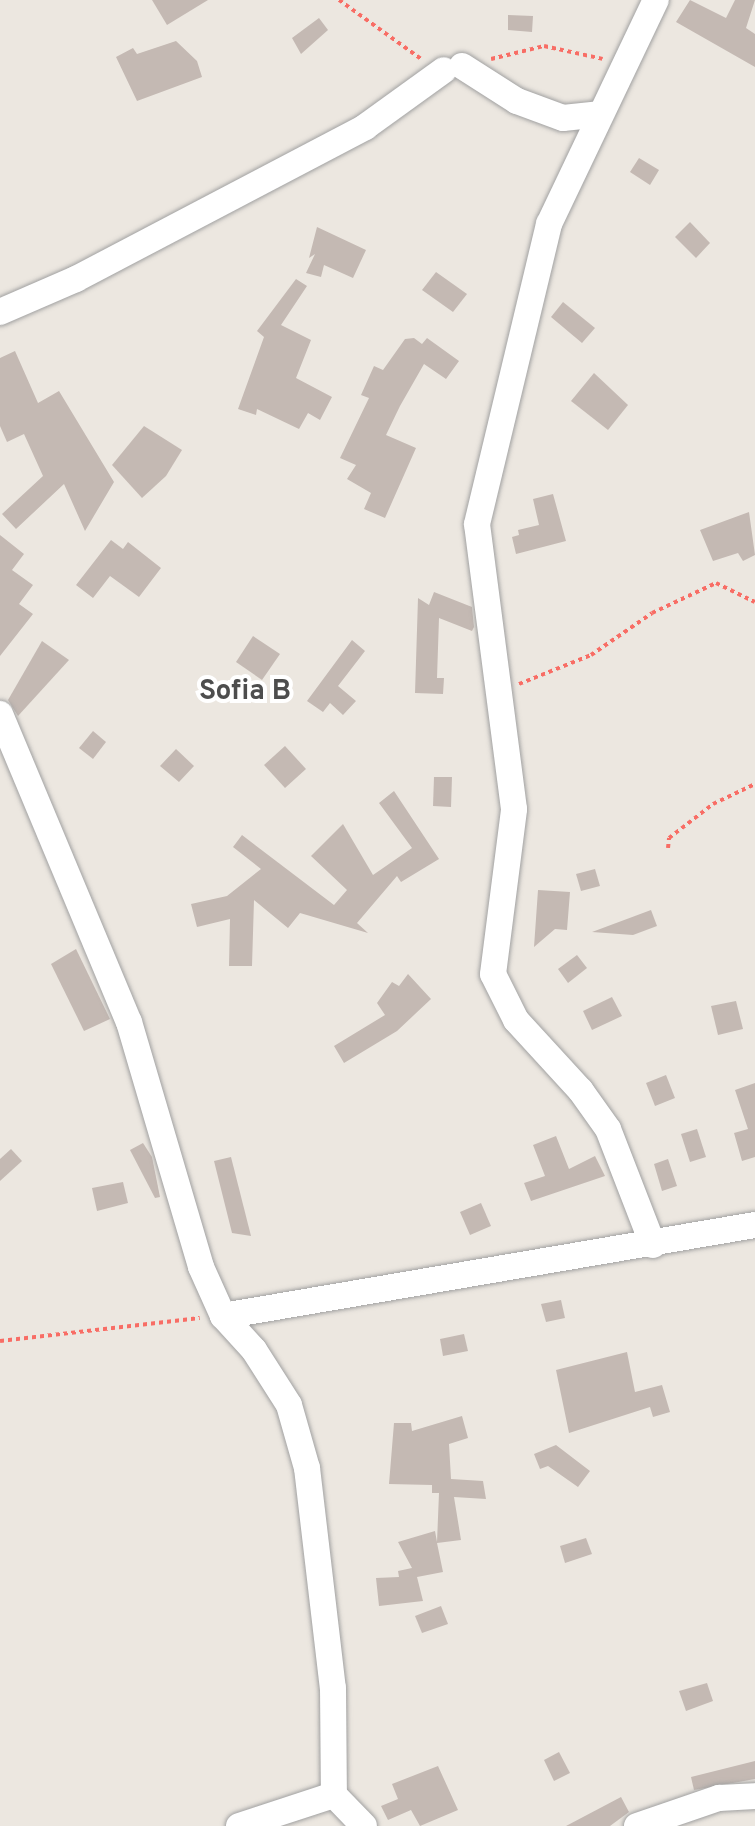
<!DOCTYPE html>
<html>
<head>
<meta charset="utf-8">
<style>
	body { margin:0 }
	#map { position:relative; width:755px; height:1826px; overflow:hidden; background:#ece7e0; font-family:Overpass,sans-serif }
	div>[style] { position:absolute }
	.building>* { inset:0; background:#c4b9b3 }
	.path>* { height:4px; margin-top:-2px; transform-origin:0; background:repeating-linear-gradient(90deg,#f86d65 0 4px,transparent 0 8px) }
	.roads { filter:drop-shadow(0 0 2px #a1a1a1) drop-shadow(0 0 2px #a1a1a1) }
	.minor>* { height:26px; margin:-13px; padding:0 13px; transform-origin:13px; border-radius:13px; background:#fff }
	span { translate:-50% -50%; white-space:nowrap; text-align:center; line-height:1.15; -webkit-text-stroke:8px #fff; paint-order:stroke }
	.quarter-label { font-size:28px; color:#4d4d4d; font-weight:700 }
</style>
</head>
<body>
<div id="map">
	<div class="building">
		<i style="clip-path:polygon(152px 0,208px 0,167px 25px)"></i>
		<i style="clip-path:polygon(690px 0,726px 18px,735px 0,755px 0,746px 28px,755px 34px,755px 67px,676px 22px)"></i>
		<i style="clip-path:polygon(508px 15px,533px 16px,532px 32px,508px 30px)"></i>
		<i style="clip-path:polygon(319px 18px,328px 30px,301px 54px,292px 38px)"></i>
		<i style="clip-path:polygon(176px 41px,197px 61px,202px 77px,137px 101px,116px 57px,133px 48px,137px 54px)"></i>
		<i style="clip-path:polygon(639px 158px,659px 170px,650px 185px,630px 172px)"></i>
		<i style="clip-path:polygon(690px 222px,710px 243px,696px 258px,675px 237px)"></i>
		<i style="clip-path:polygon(317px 227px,366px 250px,353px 278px,324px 265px,321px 277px,306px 273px,315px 254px,309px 258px)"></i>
		<i style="clip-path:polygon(436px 272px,467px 294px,453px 312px,422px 290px)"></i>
		<i style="clip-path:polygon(296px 279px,307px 286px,281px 325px,311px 340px,296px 378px,332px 397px,320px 420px,308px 413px,299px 429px,257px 409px,256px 415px,238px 409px,264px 337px,257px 331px)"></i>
		<i style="clip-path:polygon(563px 302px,595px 328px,582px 343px,551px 317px)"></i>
		<i style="clip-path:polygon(414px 338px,422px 344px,427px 338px,459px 361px,446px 379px,424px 364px,400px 406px,386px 435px,416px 448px,385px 518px,364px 509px,371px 493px,347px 479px,356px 465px,340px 458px,369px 398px,361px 395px,374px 366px,383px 370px,405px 339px)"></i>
		<i style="clip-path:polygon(15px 351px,38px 403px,59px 391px,114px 482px,85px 531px,64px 484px,16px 529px,2px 514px,43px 476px,24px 434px,7px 442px,0 426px,0 358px)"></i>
		<i style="clip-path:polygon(594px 373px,628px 405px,608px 430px,571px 401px)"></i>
		<i style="clip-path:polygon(144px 426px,182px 450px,166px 476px,142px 498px,112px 465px)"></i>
		<i style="clip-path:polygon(553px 494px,566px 541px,516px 554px,512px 537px,519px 535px,518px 530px,539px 525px,533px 499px)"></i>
		<i style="clip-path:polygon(749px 512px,755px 555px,743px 561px,738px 553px,713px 561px,700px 530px)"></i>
		<i style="clip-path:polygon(0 535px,24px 554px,12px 570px,33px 585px,19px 604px,33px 614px,0 656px)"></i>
		<i style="clip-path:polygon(111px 540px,123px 549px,128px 542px,161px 568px,139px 597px,110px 576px,93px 598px,76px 585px)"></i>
		<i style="clip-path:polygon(434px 592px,472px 607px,474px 627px,472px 631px,439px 618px,437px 678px,444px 678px,443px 694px,415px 693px,418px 598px,429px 605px)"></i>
		<i style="clip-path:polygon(253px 636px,280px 654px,262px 680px,236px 662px)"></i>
		<i style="clip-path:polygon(352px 640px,365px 651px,338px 686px,356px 701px,343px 715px,330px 703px,323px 712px,307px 701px)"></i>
		<i style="clip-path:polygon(42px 641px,69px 660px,18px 716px,8px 700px)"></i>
		<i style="clip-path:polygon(93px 731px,106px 742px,93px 759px,79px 748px)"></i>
		<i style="clip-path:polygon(285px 746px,306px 769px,285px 788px,264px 765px)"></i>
		<i style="clip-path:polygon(176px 749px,194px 766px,179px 782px,160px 766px)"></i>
		<i style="clip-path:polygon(434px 777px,452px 777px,451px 807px,433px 806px)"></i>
		<i style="clip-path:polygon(394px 791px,439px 859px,401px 882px,397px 876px,357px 923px,368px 933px,300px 913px,288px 928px,254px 900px,252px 966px,229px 966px,230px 919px,197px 927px,191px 904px,227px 896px,261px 869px,233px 847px,242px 835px,334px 905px,347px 890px,311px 856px,343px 824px,373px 875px,412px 848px,379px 803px)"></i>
		<i style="clip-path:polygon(595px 869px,600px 886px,581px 891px,576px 874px)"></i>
		<i style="clip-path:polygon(538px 890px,570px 892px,567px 930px,555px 929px,534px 947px)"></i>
		<i style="clip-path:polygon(651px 910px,657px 926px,633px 935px,592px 932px)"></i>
		<i style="clip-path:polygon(76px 949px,110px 1019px,84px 1031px,51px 964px)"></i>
		<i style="clip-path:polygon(577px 955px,587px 968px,568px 983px,558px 969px)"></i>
		<i style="clip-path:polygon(408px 974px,431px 999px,397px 1031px,344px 1063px,334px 1046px,385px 1015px,377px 1003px,392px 982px,399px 986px)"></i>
		<i style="clip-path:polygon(612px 997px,622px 1016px,592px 1030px,583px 1011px)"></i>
		<i style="clip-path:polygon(736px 1001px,743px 1029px,718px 1035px,711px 1006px)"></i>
		<i style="clip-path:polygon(666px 1075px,675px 1098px,655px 1106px,646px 1083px)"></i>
		<i style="clip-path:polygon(755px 1083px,755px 1157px,742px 1161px,734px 1133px,748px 1129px,735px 1090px)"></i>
		<i style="clip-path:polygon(697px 1129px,706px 1157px,690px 1162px,681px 1134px)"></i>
		<i style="clip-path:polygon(556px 1136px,569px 1169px,595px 1156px,605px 1176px,531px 1201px,524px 1183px,545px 1176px,533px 1145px)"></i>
		<i style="clip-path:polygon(143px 1143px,152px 1157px,160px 1197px,155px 1198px,130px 1150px)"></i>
		<i style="clip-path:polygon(11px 1149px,22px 1161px,0 1181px,0 1159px)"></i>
		<i style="clip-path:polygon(231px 1157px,251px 1236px,232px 1233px,214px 1161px)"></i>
		<i style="clip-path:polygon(668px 1159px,677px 1186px,662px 1191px,654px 1164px)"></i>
		<i style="clip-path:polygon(123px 1182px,128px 1203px,97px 1211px,92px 1188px)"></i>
		<i style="clip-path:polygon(481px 1203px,491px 1226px,470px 1235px,460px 1212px)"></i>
		<i style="clip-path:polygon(561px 1300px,565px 1318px,546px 1322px,541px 1304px)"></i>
		<i style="clip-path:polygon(464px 1334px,468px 1351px,443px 1356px,440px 1339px)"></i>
		<i style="clip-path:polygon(627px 1352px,635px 1392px,662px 1385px,670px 1412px,653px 1417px,650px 1407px,569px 1433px,556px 1370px)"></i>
		<i style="clip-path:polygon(462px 1416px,468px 1438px,449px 1444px,451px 1479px,483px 1481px,486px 1499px,454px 1497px,461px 1540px,437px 1543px,443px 1572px,417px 1577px,423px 1601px,379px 1606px,376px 1578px,399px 1577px,398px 1571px,412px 1568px,398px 1542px,435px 1531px,437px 1542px,439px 1493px,432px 1493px,432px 1485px,389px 1484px,394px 1423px,411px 1423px,412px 1431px)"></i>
		<i style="clip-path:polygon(556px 1445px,590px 1471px,578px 1487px,548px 1466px,540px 1469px,534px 1454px)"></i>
		<i style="clip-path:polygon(586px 1538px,592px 1554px,565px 1563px,560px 1546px)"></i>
		<i style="clip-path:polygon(441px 1606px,448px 1624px,422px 1633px,415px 1616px)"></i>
		<i style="clip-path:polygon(707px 1683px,713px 1701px,686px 1711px,679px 1691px)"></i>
		<i style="clip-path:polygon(559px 1752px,570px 1773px,554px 1781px,544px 1760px)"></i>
		<i style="clip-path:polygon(755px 1761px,755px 1779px,694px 1790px,691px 1777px)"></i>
		<i style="clip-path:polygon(438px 1766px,458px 1810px,420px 1826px,411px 1810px,388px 1820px,381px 1806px,398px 1799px,392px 1784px)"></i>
		<i style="clip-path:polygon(621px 1797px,629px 1812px,610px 1826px,566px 1826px)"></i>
	</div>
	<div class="path">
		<i style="left:339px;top:0;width:101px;rotate:35.7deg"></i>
		<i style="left:491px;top:59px;width:55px;rotate:-13.8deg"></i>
		<i style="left:544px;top:46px;width:60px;rotate:12.4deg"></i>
		<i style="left:519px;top:684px;width:78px;rotate:-21.9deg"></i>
		<i style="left:591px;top:655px;width:74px;rotate:-34.5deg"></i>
		<i style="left:652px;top:613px;width:71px;rotate:-25.1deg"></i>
		<i style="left:716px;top:583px;width:43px;rotate:26deg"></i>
		<i style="left:668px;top:848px;width:10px;rotate:-84deg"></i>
		<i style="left:669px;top:838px;width:56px;rotate:-37.7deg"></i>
		<i style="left:713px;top:804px;width:47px;rotate:-25.5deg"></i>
		<i style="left:0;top:1341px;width:201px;rotate:-6.6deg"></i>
	</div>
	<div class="roads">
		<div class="minor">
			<i style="left:462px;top:66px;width:65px;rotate:32.5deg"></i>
			<i style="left:517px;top:101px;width:49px;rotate:20.3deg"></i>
			<i style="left:563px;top:118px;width:36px;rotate:-6deg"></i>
			<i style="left:0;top:312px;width:83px;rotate:-23.5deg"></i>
			<i style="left:76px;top:279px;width:327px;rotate:-27.7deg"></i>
			<i style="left:365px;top:127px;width:97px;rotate:-35.8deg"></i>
			<i style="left:0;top:714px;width:334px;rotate:67.3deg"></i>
			<i style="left:129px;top:1022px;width:255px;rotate:73.6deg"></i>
			<i style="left:201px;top:1267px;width:54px;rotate:65.8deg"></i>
			<i style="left:223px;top:1316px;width:46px;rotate:47.6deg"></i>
			<i style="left:254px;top:1350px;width:65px;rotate:57.5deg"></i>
			<i style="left:289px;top:1405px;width:66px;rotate:74.1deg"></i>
			<i style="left:307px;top:1468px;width:222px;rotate:83.3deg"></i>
			<i style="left:333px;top:1688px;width:107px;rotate:89.5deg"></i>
			<i style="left:334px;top:1795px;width:43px;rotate:45.9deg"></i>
			<i style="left:653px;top:1245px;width:124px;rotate:-111.2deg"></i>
			<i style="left:608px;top:1129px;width:47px;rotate:-125.4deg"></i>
			<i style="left:581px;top:1091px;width:96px;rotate:-132.5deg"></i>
			<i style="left:516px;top:1020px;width:51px;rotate:-116.6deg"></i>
			<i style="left:493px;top:974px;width:166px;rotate:-82.7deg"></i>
			<i style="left:514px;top:809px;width:287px;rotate:-97.4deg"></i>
			<i style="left:477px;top:524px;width:309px;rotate:-76.5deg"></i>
			<i style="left:549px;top:224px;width:248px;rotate:-64.5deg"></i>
			<i style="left:223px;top:1316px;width:540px;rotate:-9.71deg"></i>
			<i style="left:239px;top:1826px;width:100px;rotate:-18.1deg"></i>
			<i style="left:637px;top:1826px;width:87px;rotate:-18.9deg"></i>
			<i style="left:719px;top:1798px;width:36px;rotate:-3deg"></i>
		</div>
	</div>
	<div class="quarter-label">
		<span style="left:245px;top:692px">Sofia B</span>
	</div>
</div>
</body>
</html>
